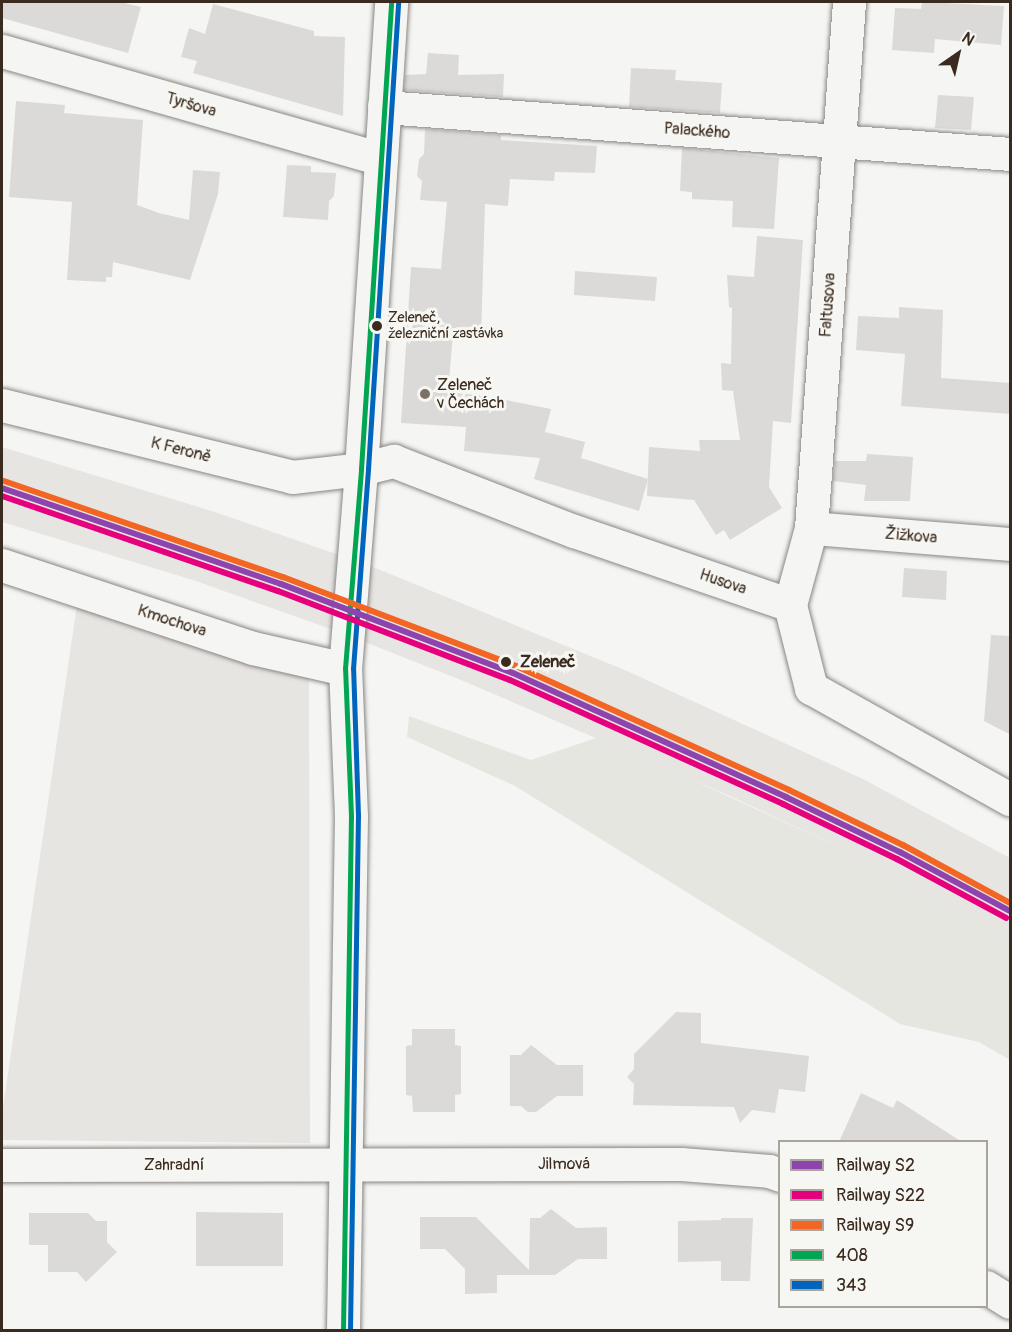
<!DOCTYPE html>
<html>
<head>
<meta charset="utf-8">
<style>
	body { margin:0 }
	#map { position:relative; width:1012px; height:1332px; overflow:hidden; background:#f5f5f3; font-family:Pangolin,sans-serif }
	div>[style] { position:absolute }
	.built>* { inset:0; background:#e7e5e2 }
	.green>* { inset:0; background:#e6e6e1 }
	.building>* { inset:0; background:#dbdad8 }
	.roads { filter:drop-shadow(0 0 2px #8a8683) drop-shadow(0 0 2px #8a8683) }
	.minor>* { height:33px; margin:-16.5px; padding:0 16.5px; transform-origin:16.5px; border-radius:16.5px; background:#f5f5f3 }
	.bus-1>* { height:4.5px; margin:-2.25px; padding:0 2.25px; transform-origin:2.25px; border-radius:2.25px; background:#00a651 }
	.bus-2>* { height:4.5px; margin:-2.25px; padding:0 2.25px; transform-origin:2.25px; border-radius:2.25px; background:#0065bd }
	.rail-1>* { height:6px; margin:-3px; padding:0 3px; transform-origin:3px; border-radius:3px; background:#8e44ad }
	.rail-2>* { height:6px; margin:-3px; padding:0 3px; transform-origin:3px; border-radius:3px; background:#e5007d }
	.rail-3>* { height:6px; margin:-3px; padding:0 3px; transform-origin:3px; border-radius:3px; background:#f26522 }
	.dots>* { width:16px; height:16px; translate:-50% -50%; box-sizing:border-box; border:3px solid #f6f6f2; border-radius:50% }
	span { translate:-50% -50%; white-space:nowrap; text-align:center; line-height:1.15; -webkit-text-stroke:6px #f6f6f2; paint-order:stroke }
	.bus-label { font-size:14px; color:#3b2a1e }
	.left { translate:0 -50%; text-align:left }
	.street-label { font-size:16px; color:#3b2a1e }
	.poi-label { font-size:16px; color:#3b2a1e }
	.stop-label { font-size:16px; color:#3b2a1e; font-weight:700 }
	.frame { position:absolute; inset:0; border:3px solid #3b2a1e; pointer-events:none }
	.legend { position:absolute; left:778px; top:1140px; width:210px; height:168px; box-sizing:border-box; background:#f6f6f2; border:2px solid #aba49d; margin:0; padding:8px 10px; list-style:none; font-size:18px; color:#3b2a1e }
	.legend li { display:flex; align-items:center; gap:12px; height:30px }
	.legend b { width:30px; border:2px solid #aba49d }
	.north { position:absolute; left:928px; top:24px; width:60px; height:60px; -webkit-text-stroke:4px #f6f6f2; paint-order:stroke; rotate:34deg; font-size:16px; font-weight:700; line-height:24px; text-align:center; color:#3b2a1e }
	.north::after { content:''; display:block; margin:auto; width:21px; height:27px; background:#3b2a1e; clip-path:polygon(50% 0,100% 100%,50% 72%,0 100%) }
</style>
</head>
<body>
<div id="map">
	<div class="built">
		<i style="clip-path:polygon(2px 447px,215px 512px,368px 565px,627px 671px,863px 779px,1010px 858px,1010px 941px,830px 843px,732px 797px,466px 682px,342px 633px,193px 580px,2px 522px)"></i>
		<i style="clip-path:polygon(77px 605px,309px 671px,310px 1143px,2px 1140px,2px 1114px)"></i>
	</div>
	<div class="green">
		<i style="clip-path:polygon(409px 716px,531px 760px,599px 737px,830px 843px,1010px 941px,1010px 1060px,979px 1042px,900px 1024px,515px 786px,407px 737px)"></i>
	</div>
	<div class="building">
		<i style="clip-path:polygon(2px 2px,120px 2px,141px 7px,128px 53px,2px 18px)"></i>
		<i style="clip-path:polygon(922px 2px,1004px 6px,1001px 45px,935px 39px,934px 53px,892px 50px,895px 8px,921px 9px)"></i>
		<i style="clip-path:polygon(213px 4px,314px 31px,314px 36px,345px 37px,343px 116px,193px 73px,197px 61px,181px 57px,189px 28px,205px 34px)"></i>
		<i style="clip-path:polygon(428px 53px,459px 55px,458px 75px,504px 74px,503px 97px,404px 90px,405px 75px,426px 74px)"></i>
		<i style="clip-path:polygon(631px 68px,676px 70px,675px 80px,722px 83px,720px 113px,629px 107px)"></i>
		<i style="clip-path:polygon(938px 95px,974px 97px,971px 130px,935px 128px)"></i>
		<i style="clip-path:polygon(16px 101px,65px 105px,64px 113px,143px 120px,137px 205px,159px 213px,189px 220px,193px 170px,220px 172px,218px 194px,190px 280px,113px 262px,112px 277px,106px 277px,106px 282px,67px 280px,72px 202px,9px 197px)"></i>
		<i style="clip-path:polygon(425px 129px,501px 135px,501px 140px,597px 146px,595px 173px,555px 172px,554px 181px,510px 179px,508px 206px,485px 204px,481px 337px,453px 334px,448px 392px,506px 398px,506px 400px,551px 409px,545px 432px,585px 442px,581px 458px,648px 479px,639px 511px,534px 479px,540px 458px,464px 451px,466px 427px,401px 423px,411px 267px,441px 269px,447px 202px,420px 200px,422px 181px,417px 176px,419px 159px,424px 154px)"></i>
		<i style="clip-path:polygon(682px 148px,779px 158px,774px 229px,732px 227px,733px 201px,692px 199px,692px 192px,680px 191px)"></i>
		<i style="clip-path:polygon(287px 165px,311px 166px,311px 172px,336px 173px,334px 196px,329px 201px,328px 220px,283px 217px)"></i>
		<i style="clip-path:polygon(757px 236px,803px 240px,791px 423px,773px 421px,769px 487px,782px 508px,730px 540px,724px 530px,716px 535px,694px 500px,647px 496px,649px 447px,700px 451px,699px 440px,740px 440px,733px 391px,722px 390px,721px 363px,731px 364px,732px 308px,729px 307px,727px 275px,754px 277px)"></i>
		<i style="clip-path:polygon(575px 271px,657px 277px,655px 301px,574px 295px)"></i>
		<i style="clip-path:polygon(899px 307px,943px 310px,941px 378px,1011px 383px,1011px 414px,901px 406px,905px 354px,856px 350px,858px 316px,899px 318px)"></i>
		<i style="clip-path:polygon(867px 454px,913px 457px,910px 501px,864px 501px,866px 485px,833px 481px,835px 461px,866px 461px)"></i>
		<i style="clip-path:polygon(904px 568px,947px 571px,946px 600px,902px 597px)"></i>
		<i style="clip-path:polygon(991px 635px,1011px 636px,1011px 735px,984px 721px)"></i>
		<i style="clip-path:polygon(676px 1012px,701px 1013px,701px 1043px,809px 1056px,805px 1092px,779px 1089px,775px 1113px,752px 1110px,740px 1123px,734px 1107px,633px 1105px,634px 1084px,627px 1077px,634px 1069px,634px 1054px)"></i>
		<i style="clip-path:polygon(412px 1029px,455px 1029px,455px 1045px,461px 1046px,461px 1094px,455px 1095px,455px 1112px,413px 1112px,412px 1096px,406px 1095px,406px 1046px,412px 1045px)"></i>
		<i style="clip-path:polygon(531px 1045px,557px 1065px,583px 1065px,583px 1096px,557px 1096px,536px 1112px,528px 1112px,521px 1106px,510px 1106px,510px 1055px,521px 1055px)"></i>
		<i style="clip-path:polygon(861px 1093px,893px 1108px,897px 1100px,962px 1142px,839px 1142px)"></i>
		<i style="clip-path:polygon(551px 1209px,576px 1228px,607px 1227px,607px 1259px,578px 1259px,555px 1275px,497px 1275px,497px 1293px,465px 1294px,465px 1269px,445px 1249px,420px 1249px,420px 1217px,476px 1217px,529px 1270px,530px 1218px,540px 1218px)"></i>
		<i style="clip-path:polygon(196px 1212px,283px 1213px,283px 1266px,196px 1266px)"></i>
		<i style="clip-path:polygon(29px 1213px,88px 1213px,96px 1221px,107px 1221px,107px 1242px,117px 1252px,86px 1282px,77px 1272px,48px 1272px,48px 1245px,29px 1245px)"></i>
		<i style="clip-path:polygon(721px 1218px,753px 1218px,750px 1281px,721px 1281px,721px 1261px,678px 1262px,678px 1221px,721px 1220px)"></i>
	</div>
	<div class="roads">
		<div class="minor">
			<i style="left:849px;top:2px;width:527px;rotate:94.13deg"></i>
			<i style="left:811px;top:528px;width:80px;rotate:105.3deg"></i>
			<i style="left:790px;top:605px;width:86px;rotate:75.8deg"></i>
			<i style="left:811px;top:688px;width:228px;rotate:29.2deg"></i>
			<i style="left:2px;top:51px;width:394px;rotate:15.9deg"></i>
			<i style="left:384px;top:107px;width:628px;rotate:4.29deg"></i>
			<i style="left:2px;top:405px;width:299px;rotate:13.9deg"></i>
			<i style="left:292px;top:477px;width:69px;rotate:-6.6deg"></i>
			<i style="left:361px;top:469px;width:34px;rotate:-14deg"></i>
			<i style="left:394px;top:461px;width:193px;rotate:21.3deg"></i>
			<i style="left:574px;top:531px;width:228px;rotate:18.9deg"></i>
			<i style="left:811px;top:528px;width:200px;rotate:4.6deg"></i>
			<i style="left:2px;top:565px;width:264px;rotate:18.3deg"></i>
			<i style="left:253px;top:648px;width:94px;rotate:12.9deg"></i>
			<i style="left:2px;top:1165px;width:679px;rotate:-0.08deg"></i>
			<i style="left:681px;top:1164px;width:88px;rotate:4.5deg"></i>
			<i style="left:769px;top:1171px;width:12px;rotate:20deg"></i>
			<i style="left:986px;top:1287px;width:28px;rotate:32deg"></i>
			<i style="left:343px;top:1330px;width:514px;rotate:-89.11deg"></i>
			<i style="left:351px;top:816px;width:147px;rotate:-92.3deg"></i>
			<i style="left:345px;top:669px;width:201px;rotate:-85.4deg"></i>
			<i style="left:361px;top:469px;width:468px;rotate:-86.3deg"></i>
		</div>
	</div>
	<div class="bus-1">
		<i style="left:343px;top:1330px;width:514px;rotate:-89.11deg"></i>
		<i style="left:351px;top:816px;width:147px;rotate:-92.3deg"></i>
		<i style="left:345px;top:669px;width:201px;rotate:-85.4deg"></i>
		<i style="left:361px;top:469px;width:468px;rotate:-86.3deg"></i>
	</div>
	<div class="bus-2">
		<i style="left:350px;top:1330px;width:514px;rotate:-89.11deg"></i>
		<i style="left:358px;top:816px;width:147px;rotate:-91.9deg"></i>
		<i style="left:353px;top:669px;width:201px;rotate:-85.7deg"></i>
		<i style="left:368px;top:469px;width:468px;rotate:-86.3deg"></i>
	</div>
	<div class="rail-1">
		<i style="left:2px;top:488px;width:295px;rotate:19deg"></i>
		<i style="left:281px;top:584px;width:248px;rotate:21deg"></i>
		<i style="left:513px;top:673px;width:300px;rotate:24.4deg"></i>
		<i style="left:786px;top:797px;width:127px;rotate:25.8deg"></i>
		<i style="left:900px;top:852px;width:125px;rotate:28.2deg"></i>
	</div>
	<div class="rail-2">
		<i style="left:2px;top:496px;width:292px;rotate:19deg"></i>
		<i style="left:278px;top:591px;width:248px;rotate:21deg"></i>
		<i style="left:510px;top:680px;width:300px;rotate:24.4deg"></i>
		<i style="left:783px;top:804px;width:127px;rotate:25.8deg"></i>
		<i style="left:897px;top:859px;width:124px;rotate:28.4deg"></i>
	</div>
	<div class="rail-3">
		<i style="left:4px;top:481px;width:295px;rotate:19deg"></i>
		<i style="left:283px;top:577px;width:249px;rotate:20.9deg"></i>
		<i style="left:516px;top:666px;width:300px;rotate:24.4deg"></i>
		<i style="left:789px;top:790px;width:127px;rotate:25.8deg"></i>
		<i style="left:903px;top:845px;width:122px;rotate:28.5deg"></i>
	</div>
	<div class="dots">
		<i style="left:377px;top:326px;background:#3b2a1e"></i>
		<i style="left:425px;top:394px;background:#7c7169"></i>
		<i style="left:506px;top:662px;background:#3b2a1e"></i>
	</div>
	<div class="bus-label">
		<span class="left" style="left:388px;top:326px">Zeleneč,<br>železniční zastávka</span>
	</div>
	<div class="street-label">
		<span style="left:191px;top:105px;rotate:16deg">Tyršova</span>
		<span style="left:697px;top:131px;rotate:4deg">Palackého</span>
		<span style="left:828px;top:305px;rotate:-86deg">Faltusova</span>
		<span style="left:181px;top:450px;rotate:14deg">K Feroně</span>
		<span style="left:911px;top:536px;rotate:5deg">Žižkova</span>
		<span style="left:723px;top:582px;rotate:19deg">Husova</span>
		<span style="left:172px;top:621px;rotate:18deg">Kmochova</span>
		<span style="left:564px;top:1164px">Jilmová</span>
		<span style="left:174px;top:1165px">Zahradní</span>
	</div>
	<div class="poi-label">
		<span class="left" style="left:437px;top:394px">Zeleneč<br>v Čechách</span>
	</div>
	<div class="stop-label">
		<span class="left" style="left:520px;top:662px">Zeleneč</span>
	</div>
	<div class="frame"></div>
	<ul class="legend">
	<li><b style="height:8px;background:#8e44ad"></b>Railway S2</li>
	<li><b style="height:8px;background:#e5007d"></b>Railway S22</li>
	<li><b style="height:8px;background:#f26522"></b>Railway S9</li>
	<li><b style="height:8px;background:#00a651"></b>408</li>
	<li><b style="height:8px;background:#0065bd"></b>343</li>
	</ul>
	<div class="north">N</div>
</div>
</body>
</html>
